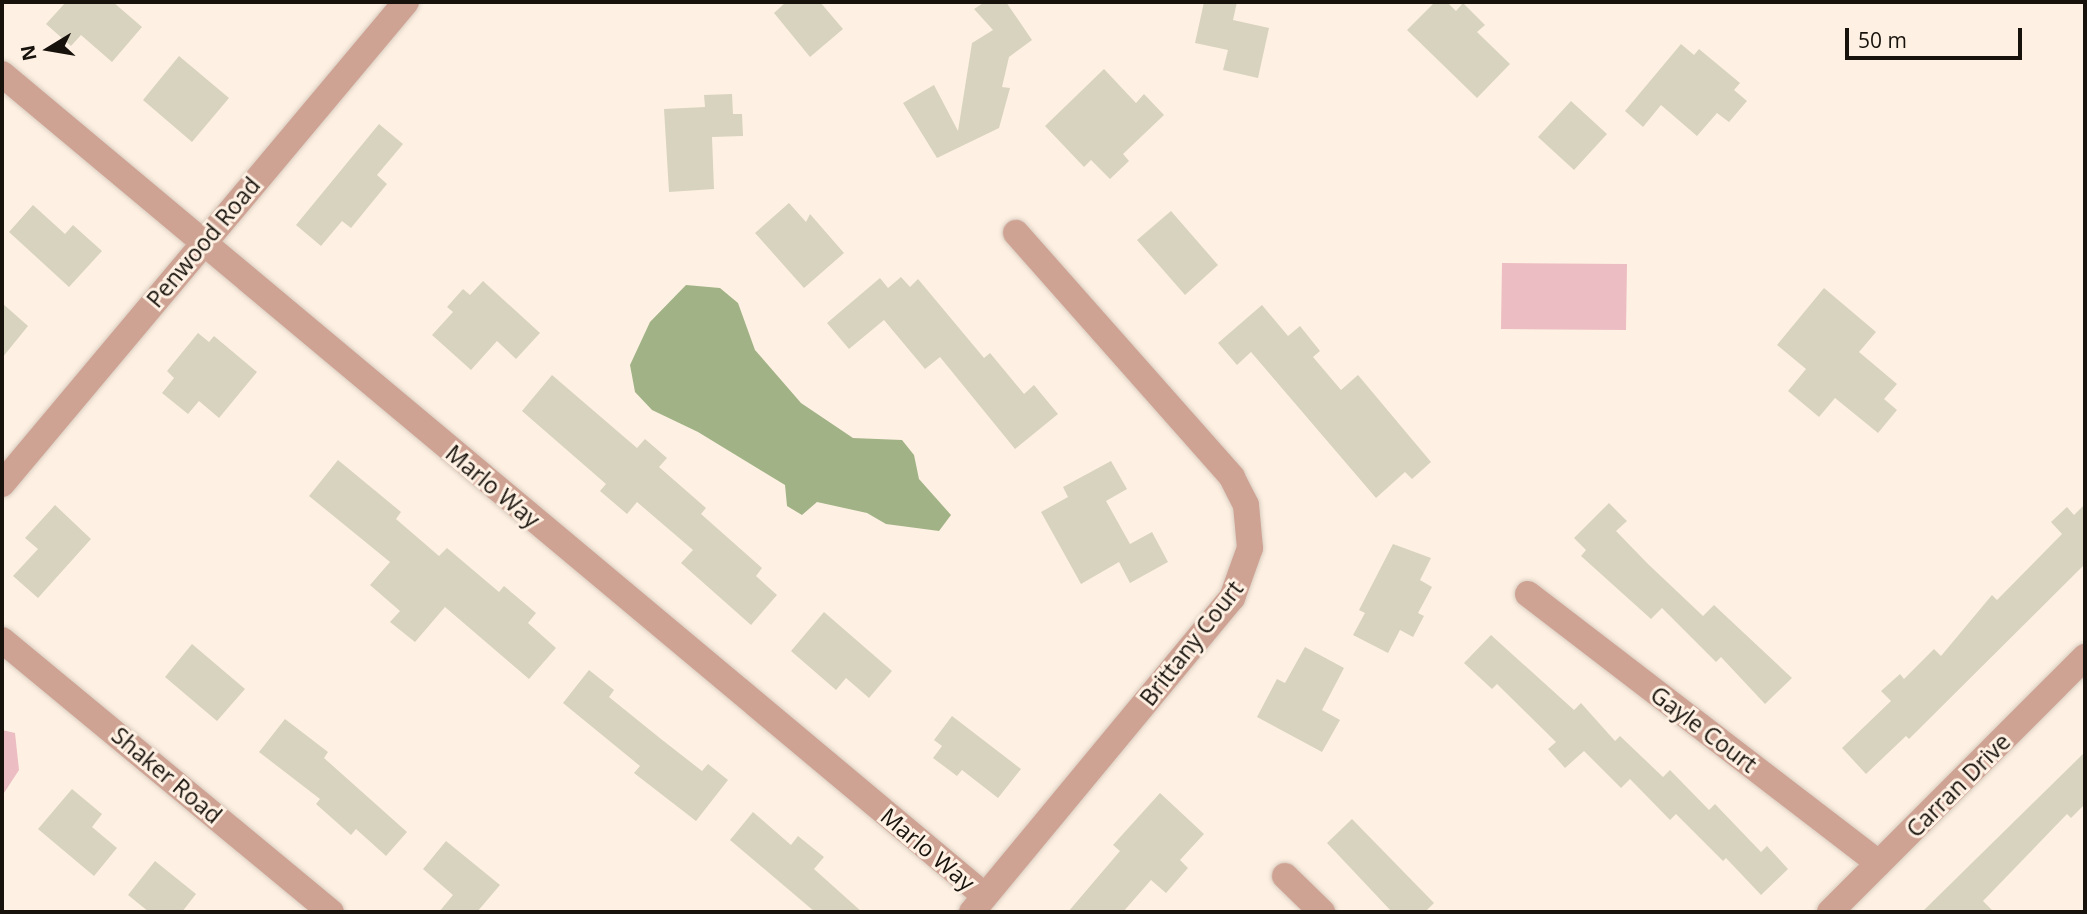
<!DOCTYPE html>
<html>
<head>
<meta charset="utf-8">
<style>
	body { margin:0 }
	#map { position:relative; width:2087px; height:914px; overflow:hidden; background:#fef1e3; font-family:"Open Sans",sans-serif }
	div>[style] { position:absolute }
	.green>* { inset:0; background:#ecbdc2 }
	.water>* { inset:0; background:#a1b386 }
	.building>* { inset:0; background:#d8d3be }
	.roads { filter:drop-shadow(0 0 2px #d9cdc1) drop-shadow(0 0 2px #d9cdc1) }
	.street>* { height:26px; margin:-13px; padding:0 13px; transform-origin:13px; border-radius:13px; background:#cfa394 }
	span { translate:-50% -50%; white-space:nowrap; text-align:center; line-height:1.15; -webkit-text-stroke:6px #fef1e3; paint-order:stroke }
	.street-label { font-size:23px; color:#17120c }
	.frame { position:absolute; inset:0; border:4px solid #17120c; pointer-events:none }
	.north { position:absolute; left:14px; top:14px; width:70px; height:70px; -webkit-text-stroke:5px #fef1e3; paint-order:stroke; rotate:259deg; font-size:19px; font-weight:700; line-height:28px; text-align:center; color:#17120c }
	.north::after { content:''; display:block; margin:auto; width:24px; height:32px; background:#17120c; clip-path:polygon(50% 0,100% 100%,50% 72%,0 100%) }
	.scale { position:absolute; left:1845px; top:28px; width:177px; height:32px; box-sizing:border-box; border:4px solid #17120c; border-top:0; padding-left:9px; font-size:21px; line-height:24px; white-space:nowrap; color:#17120c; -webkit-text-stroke:5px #fef1e3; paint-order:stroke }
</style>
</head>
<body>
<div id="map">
	<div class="green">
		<i style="clip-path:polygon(1502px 263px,1627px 264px,1626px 330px,1501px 329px)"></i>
		<i style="clip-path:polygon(2px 730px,15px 733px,19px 770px,2px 796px)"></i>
	</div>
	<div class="water">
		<i style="clip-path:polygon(686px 285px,720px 288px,738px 303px,755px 350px,801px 403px,853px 438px,902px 440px,914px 455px,919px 479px,951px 515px,939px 531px,886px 524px,867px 513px,817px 502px,802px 515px,787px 506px,785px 485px,698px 432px,652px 410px,635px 392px,630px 365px,650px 322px)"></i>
	</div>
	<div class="building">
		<i style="clip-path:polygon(66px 2px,113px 2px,142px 27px,112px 62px,81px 35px,71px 46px,46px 24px)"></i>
		<i style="clip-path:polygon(786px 2px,820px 2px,843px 29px,810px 57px,774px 13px)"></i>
		<i style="clip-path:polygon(985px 2px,1006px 2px,1032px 40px,1009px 57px,1002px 87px,1010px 88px,999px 128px,937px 158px,903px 103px,934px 85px,958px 131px,972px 43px,993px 30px,974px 9px)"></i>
		<i style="clip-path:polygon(1204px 2px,1237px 2px,1233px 20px,1269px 28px,1258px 78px,1223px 70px,1228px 50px,1195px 43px)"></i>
		<i style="clip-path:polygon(1435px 2px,1447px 2px,1456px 11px,1463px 3px,1485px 25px,1477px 32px,1510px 64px,1477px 98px,1407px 30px)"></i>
		<i style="clip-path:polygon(1681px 44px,1694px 55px,1699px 49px,1740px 83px,1734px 90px,1747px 101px,1729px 122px,1717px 113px,1697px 136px,1661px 105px,1643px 127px,1625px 111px)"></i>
		<i style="clip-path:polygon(179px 56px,229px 98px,192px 142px,143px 100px)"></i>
		<i style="clip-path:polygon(1104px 69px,1136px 103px,1144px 94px,1164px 115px,1123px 154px,1129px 161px,1110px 179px,1091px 160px,1084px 167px,1045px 126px)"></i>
		<i style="clip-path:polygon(732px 94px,733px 114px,742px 114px,743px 136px,712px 137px,714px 189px,669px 192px,664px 109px,705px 107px,704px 95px)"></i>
		<i style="clip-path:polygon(1571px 101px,1607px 134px,1574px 170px,1538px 137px)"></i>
		<i style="clip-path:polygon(379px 124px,403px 144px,377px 175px,387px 184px,351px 228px,342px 221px,321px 246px,296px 225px)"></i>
		<i style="clip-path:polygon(789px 203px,806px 222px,810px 214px,844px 253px,804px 288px,755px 233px)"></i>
		<i style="clip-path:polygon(33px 205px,65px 234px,73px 225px,102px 251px,69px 287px,9px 232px)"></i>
		<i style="clip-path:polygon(1171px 211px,1218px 265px,1185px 295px,1137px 240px)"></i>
		<i style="clip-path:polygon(901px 277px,910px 287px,918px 279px,984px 358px,990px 353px,1024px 394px,1034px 385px,1058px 414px,1015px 449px,940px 357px,925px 369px,884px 320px,849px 349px,827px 323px,880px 278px,888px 288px)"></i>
		<i style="clip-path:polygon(483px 281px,540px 333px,516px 359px,497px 341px,471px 370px,432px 335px,453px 312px,447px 307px,463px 289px,470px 295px)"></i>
		<i style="clip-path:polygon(1824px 288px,1876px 332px,1859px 352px,1897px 384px,1884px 399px,1897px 410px,1878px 433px,1835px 398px,1819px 417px,1788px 391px,1806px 369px,1777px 345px)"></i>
		<i style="clip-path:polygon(2px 303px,28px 326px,2px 358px)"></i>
		<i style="clip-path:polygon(1262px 305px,1288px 336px,1300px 326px,1320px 351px,1313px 357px,1341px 390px,1358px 375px,1431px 462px,1412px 479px,1405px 472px,1376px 498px,1251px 352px,1237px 365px,1218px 343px)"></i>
		<i style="clip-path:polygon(198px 333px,209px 342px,214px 336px,257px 372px,219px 418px,199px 401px,188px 414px,162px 393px,174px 378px,167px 371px)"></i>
		<i style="clip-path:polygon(552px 375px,637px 448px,645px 439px,667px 458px,659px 467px,706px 508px,701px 514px,762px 568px,756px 576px,777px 595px,751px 625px,681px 563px,693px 550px,637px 502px,627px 514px,600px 491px,606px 484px,522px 411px)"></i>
		<i style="clip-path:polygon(338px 460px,401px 512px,396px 519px,439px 556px,447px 548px,499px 592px,504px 586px,536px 613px,528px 623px,556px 648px,529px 679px,445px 607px,415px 642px,390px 622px,400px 611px,370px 585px,390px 562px,309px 496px)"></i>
		<i style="clip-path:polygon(1111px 461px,1127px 489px,1106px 501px,1130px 544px,1152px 532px,1168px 562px,1130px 583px,1119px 562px,1081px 584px,1041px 512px,1068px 497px,1063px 487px)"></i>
		<i style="clip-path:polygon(1609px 503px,1627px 521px,1616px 531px,1648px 564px,1703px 616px,1714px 605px,1792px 678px,1765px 704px,1721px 657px,1716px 662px,1662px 608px,1651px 619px,1581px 556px,1586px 550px,1574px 538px)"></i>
		<i style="clip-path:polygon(2085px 504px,2085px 564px,1909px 739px,1906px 736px,1866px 774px,1842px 748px,1891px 701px,1881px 691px,1900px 674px,1904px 679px,1934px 649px,1941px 656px,1992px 595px,1997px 600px,2062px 534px,2051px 522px,2067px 507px,2074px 515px)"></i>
		<i style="clip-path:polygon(55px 505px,91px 539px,38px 598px,13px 576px,38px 549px,25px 538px)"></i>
		<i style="clip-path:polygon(1393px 544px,1431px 558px,1420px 580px,1432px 587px,1418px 613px,1424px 616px,1413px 637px,1400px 630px,1388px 653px,1353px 635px,1365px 613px,1359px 610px)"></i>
		<i style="clip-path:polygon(824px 612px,892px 671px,869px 698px,846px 678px,836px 690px,791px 651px)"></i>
		<i style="clip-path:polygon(1491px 635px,1574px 710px,1581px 703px,1615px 741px,1620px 736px,1663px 777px,1670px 770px,1709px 810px,1715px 804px,1761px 852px,1767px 846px,1788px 869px,1761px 895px,1726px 858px,1723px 861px,1676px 814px,1670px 820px,1630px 779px,1621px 788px,1584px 751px,1565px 768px,1548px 749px,1556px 742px,1497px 684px,1492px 689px,1464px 663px)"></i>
		<i style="clip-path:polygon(192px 644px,245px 689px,217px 721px,165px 677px)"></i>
		<i style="clip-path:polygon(1305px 647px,1344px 668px,1322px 710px,1340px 720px,1322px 752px,1257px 717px,1277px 679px,1285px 683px)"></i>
		<i style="clip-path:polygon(589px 670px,614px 690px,609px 697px,661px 739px,702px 771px,708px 764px,728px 780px,696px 821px,634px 773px,640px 766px,563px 703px)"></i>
		<i style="clip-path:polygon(952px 716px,1021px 769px,998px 798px,962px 770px,957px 776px,933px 758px,942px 746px,934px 740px)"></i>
		<i style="clip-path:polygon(285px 719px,328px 752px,324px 758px,407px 832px,386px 856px,356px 829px,351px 835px,316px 804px,320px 799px,259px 752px)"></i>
		<i style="clip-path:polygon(2085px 752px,2085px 804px,2071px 818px,2067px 814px,1983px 901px,1994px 912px,1922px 912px)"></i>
		<i style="clip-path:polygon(72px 789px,102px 814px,92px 827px,117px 848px,94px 876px,38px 829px)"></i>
		<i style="clip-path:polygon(1160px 793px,1204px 834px,1180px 860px,1188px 868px,1166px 893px,1151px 880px,1123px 912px,1068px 912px,1120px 851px,1113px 845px)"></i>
		<i style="clip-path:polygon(753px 812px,791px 845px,798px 836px,824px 857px,814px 869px,862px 912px,815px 912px,730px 840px)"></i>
		<i style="clip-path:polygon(1352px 819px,1434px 903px,1425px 912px,1392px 912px,1327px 843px)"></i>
		<i style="clip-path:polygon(446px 841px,500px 885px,477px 912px,439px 912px,453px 895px,423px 869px)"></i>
		<i style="clip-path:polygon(155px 861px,196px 894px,182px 912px,149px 912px,128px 895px)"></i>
	</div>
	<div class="roads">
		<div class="street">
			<i style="left:2px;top:74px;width:1281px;rotate:39.9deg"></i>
			<i style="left:2px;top:484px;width:629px;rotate:-50.03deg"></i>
			<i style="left:1528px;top:594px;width:442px;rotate:37.5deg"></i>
			<i style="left:2px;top:640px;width:427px;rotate:39.6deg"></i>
			<i style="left:1285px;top:876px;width:52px;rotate:44.2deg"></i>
			<i style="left:972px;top:912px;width:408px;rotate:-50.4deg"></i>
			<i style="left:1232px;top:598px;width:53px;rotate:-70.2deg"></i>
			<i style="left:1250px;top:548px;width:43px;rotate:-95.3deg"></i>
			<i style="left:1246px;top:505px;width:31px;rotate:-117deg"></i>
			<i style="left:1232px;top:477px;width:326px;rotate:-131.5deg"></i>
			<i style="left:1830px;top:912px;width:361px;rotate:-45deg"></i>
		</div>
	</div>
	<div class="street-label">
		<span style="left:203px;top:242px;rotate:-50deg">Penwood Road</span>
		<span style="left:493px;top:486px;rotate:40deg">Marlo Way</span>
		<span style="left:1191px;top:643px;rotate:-52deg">Brittany Court</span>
		<span style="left:1704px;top:729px;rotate:37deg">Gayle Court</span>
		<span style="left:167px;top:775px;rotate:40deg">Shaker Road</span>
		<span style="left:1958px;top:785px;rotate:-45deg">Carran Drive</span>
		<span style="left:928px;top:849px;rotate:40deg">Marlo Way</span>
	</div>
	<div class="frame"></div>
	<div class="north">N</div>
	<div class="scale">50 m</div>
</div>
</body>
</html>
